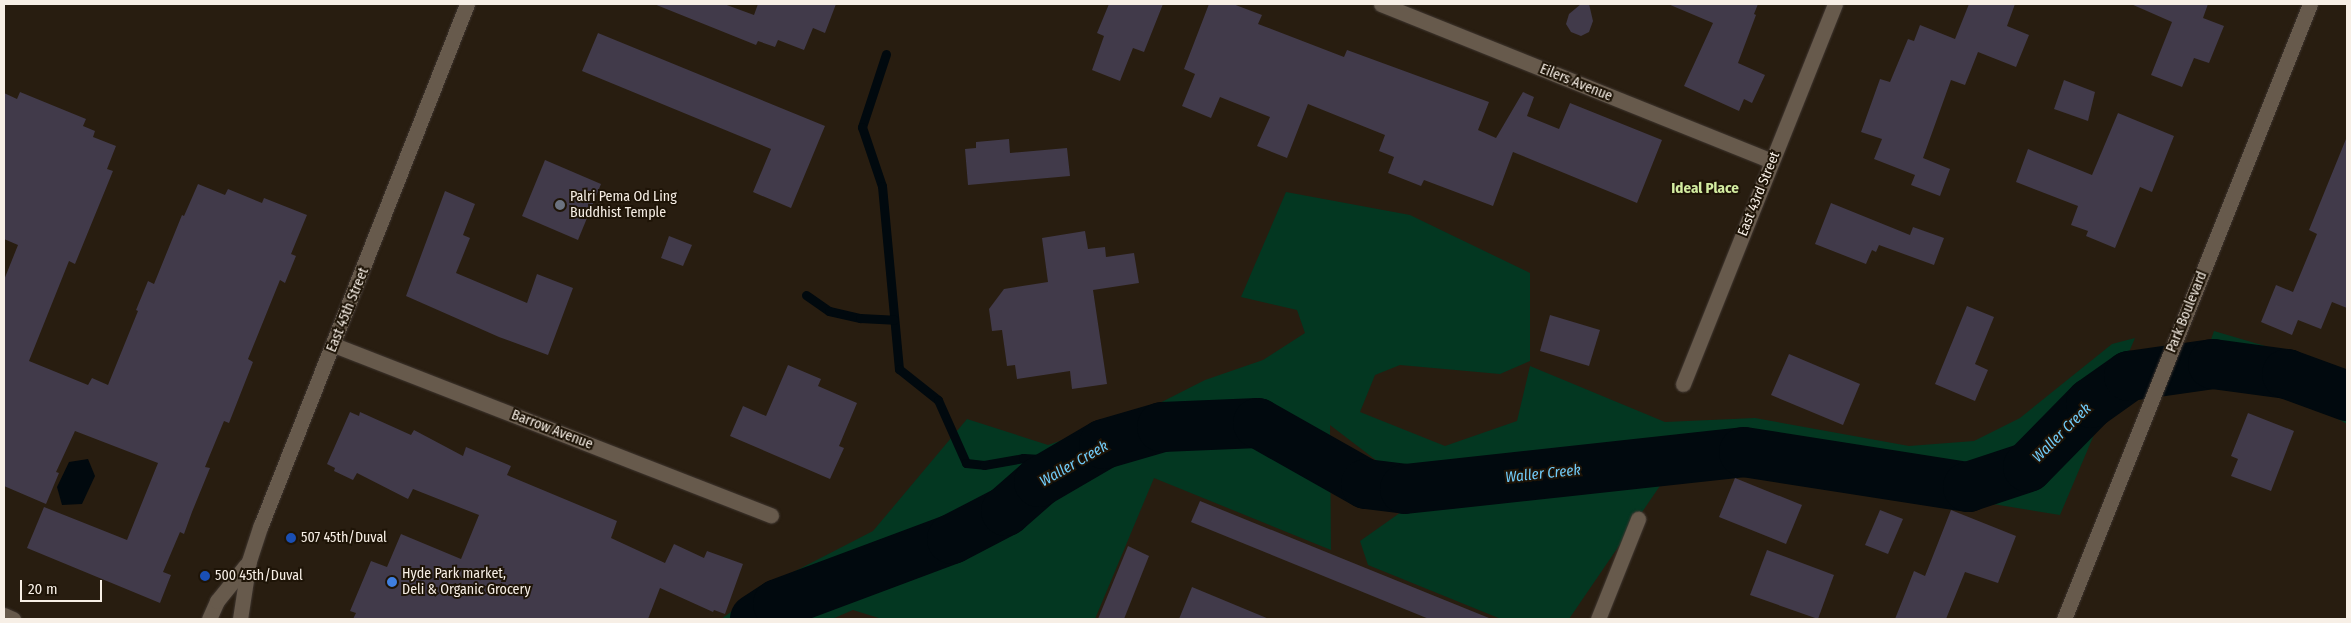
<!DOCTYPE html>
<html>
<head>
<meta charset="utf-8">
<style>
	body { margin:0 }
	#map { position:relative; width:2351px; height:623px; overflow:hidden; background:#281d10; font-family:"Fira Sans Condensed",sans-serif }
	div>[style] { position:absolute }
	.green>* { inset:0; background:#033721 }
	.water>* { inset:0; background:#01090e }
	.stream>* { height:9px; margin:-4.5px; padding:0 4.5px; transform-origin:4.5px; border-radius:4.5px; background:#01090e }
	.river>* { height:50px; margin:-25px; padding:0 25px; transform-origin:25px; border-radius:25px; background:#01090e }
	.building>* { inset:0; background:#413a4a }
	.roads { filter:drop-shadow(0 0 1px #3e352f) drop-shadow(0 0 1px #3e352f) }
	.minor>* { height:15px; margin:-7.5px; padding:0 7.5px; transform-origin:7.5px; border-radius:7.5px; background:#675a4c }
	.tertiary>* { height:15px; margin:-7.5px; padding:0 7.5px; transform-origin:7.5px; border-radius:7.5px; background:#675a4c }
	.secondary>* { height:15px; margin:-7.5px; padding:0 7.5px; transform-origin:7.5px; border-radius:7.5px; background:#675a4c }
	.dots>* { width:14px; height:14px; translate:-50% -50%; box-sizing:border-box; border:2px solid #1e1407; border-radius:50% }
	span { translate:-50% -50%; white-space:nowrap; text-align:center; line-height:1.15; -webkit-text-stroke:4px #1e1407; paint-order:stroke }
	.street-label { font-size:14px; color:#f7efe6 }
	.poi-label { font-size:14px; color:#f7efe6 }
	.left { translate:0 -50%; text-align:left }
	.neighbourhood-label { font-size:15px; color:#d3eca1; font-weight:700 }
	.water-label { font-size:15px; color:#71cbf8; font-style:italic }
	.frame { position:absolute; inset:0; border:5px solid #f7efe6; pointer-events:none }
	.scale { position:absolute; left:20px; top:580px; width:82px; height:22px; box-sizing:border-box; border:2px solid #f7efe6; border-top:0; padding-left:6px; font-size:15px; line-height:18px; white-space:nowrap; color:#f7efe6; -webkit-text-stroke:4px #1e1407; paint-order:stroke }
</style>
</head>
<body>
<div id="map">
	<div class="green">
		<i style="clip-path:polygon(1286px 192px,1410px 215px,1530px 273px,1530px 361px,1500px 374px,1400px 365px,1375px 375px,1360px 412px,1445px 446px,1517px 421px,1530px 366px,1665px 422px,1755px 418px,1909px 446px,1974px 441px,2020px 418px,2112px 344px,2135px 338px,2060px 515px,1766px 467px,1666px 477px,1569px 619px,1501px 619px,1368px 565px,1360px 541px,1404px 510px,1418px 479px,1381px 464px,1330px 425px,1331px 550px,1154px 478px,1095px 619px,882px 619px,853px 610px,832px 619px,721px 619px,774px 582px,873px 531px,967px 419px,1048px 445px,1138px 414px,1205px 380px,1263px 360px,1305px 333px,1297px 310px,1241px 297px)"></i>
		<i style="clip-path:polygon(2214px 331px,2347px 370px,2347px 424px,2286px 390px,2196px 383px)"></i>
	</div>
	<div class="water">
		<i style="clip-path:polygon(88px 459px,95px 476px,82px 504px,62px 505px,57px 487px,69px 462px)"></i>
	</div>
	<div class="stream">
		<i style="left:886px;top:54px;width:77px;rotate:108.2deg"></i>
		<i style="left:862px;top:127px;width:62px;rotate:71.3deg"></i>
		<i style="left:882px;top:186px;width:184px;rotate:84.7deg"></i>
		<i style="left:899px;top:369px;width:50px;rotate:38.5deg"></i>
		<i style="left:938px;top:400px;width:69px;rotate:66deg"></i>
		<i style="left:966px;top:463px;width:18px;rotate:6deg"></i>
		<i style="left:984px;top:465px;width:40px;rotate:-10deg"></i>
		<i style="left:1023px;top:458px;width:53px;rotate:3.2deg"></i>
		<i style="left:806px;top:295px;width:28px;rotate:35deg"></i>
		<i style="left:829px;top:311px;width:32px;rotate:13deg"></i>
		<i style="left:860px;top:318px;width:34px;rotate:3deg"></i>
	</div>
	<div class="river">
		<i style="left:755px;top:619px;width:27px;rotate:-33deg"></i>
		<i style="left:778px;top:604px;width:186px;rotate:-20.5deg"></i>
		<i style="left:952px;top:539px;width:61px;rotate:-27.4deg"></i>
		<i style="left:1006px;top:511px;width:44px;rotate:-41.3deg"></i>
		<i style="left:1039px;top:482px;width:75px;rotate:-30.3deg"></i>
		<i style="left:1104px;top:444px;width:60px;rotate:-16.3deg"></i>
		<i style="left:1162px;top:427px;width:96px;rotate:-2.4deg"></i>
		<i style="left:1258px;top:423px;width:124px;rotate:29.5deg"></i>
		<i style="left:1366px;top:484px;width:39px;rotate:7deg"></i>
		<i style="left:1405px;top:489px;width:341px;rotate:-6.2deg"></i>
		<i style="left:1744px;top:452px;width:227px;rotate:8.9deg"></i>
		<i style="left:1968px;top:487px;width:63px;rotate:-18.4deg"></i>
		<i style="left:2028px;top:467px;width:90px;rotate:-45.5deg"></i>
		<i style="left:2091px;top:403px;width:47px;rotate:-35.4deg"></i>
		<i style="left:2129px;top:376px;width:85px;rotate:-8.1deg"></i>
		<i style="left:2213px;top:364px;width:75px;rotate:7.7deg"></i>
		<i style="left:2287px;top:374px;width:64px;rotate:20.1deg"></i>
	</div>
	<div class="building">
		<i style="clip-path:polygon(654px 4px,724px 4px,754px 15px,758px 4px,836px 4px,825px 33px,813px 28px,804px 50px,778px 40px,775px 47px,758px 41px,756px 45px)"></i>
		<i style="clip-path:polygon(1109px 4px,1163px 4px,1144px 52px,1133px 48px,1120px 81px,1092px 70px,1104px 36px,1097px 33px)"></i>
		<i style="clip-path:polygon(1209px 4px,1233px 4px,1262px 15px,1258px 24px,1344px 57px,1347px 50px,1489px 102px,1478px 130px,1496px 138px,1523px 92px,1534px 97px,1527px 116px,1559px 129px,1570px 103px,1662px 140px,1637px 203px,1513px 152px,1493px 206px,1424px 180px,1421px 186px,1388px 173px,1394px 157px,1379px 151px,1385px 135px,1308px 104px,1287px 158px,1257px 146px,1270px 117px,1220px 97px,1211px 118px,1182px 106px,1195px 74px,1184px 69px)"></i>
		<i style="clip-path:polygon(1581px 4px,1589px 4px,1593px 21px,1589px 32px,1581px 36px,1571px 32px,1566px 24px,1569px 14px)"></i>
		<i style="clip-path:polygon(1668px 4px,1758px 4px,1754px 14px,1756px 15px,1738px 63px,1765px 75px,1752px 103px,1744px 99px,1739px 111px,1684px 86px,1713px 23px)"></i>
		<i style="clip-path:polygon(1969px 4px,2015px 4px,2007px 26px,2029px 35px,2016px 67px,1978px 52px,1965px 85px,1951px 80px,1923px 158px,1950px 169px,1940px 196px,1911px 185px,1915px 175px,1874px 159px,1882px 139px,1861px 132px,1880px 79px,1890px 82px,1908px 39px,1914px 41px,1920px 25px,1955px 39px)"></i>
		<i style="clip-path:polygon(2131px 4px,2208px 4px,2203px 18px,2224px 26px,2209px 63px,2194px 58px,2182px 87px,2151px 75px,2172px 22px)"></i>
		<i style="clip-path:polygon(598px 33px,825px 126px,791px 208px,753px 192px,771px 149px,582px 71px)"></i>
		<i style="clip-path:polygon(2064px 80px,2095px 92px,2088px 121px,2054px 109px)"></i>
		<i style="clip-path:polygon(20px 92px,86px 119px,83px 126px,95px 131px,93px 137px,116px 146px,107px 169px,113px 171px,75px 264px,69px 261px,29px 361px,88px 385px,92px 378px,108px 385px,138px 311px,136px 310px,148px 281px,154px 284px,182px 215px,184px 216px,198px 184px,225px 195px,228px 189px,262px 203px,264px 198px,307px 215px,291px 254px,296px 256px,285px 283px,280px 280px,248px 359px,253px 362px,229px 423px,224px 421px,205px 467px,210px 468px,192px 512px,184px 534px,180px 532px,163px 572px,171px 575px,160px 603px,27px 548px,44px 507px,127px 540px,158px 463px,75px 431px,56px 472px,59px 473px,46px 504px,4px 486px,4px 280px,18px 245px,4px 239px,4px 93px,17px 99px)"></i>
		<i style="clip-path:polygon(2118px 113px,2174px 136px,2152px 192px,2140px 187px,2115px 248px,2086px 236px,2088px 231px,2071px 225px,2078px 206px,2016px 182px,2028px 149px,2092px 175px)"></i>
		<i style="clip-path:polygon(1009px 139px,1010px 153px,1067px 148px,1070px 176px,968px 185px,965px 149px,976px 148px,976px 142px)"></i>
		<i style="clip-path:polygon(2346px 139px,2347px 308px,2332px 302px,2321px 329px,2298px 320px,2292px 335px,2261px 322px,2276px 285px,2293px 292px,2317px 234px,2309px 230px)"></i>
		<i style="clip-path:polygon(545px 160px,601px 184px,578px 240px,522px 216px)"></i>
		<i style="clip-path:polygon(445px 191px,475px 204px,463px 235px,470px 238px,456px 273px,527px 303px,537px 274px,573px 288px,548px 355px,499px 337px,406px 296px)"></i>
		<i style="clip-path:polygon(1831px 203px,1910px 235px,1913px 227px,1944px 238px,1934px 265px,1879px 245px,1876px 252px,1872px 250px,1866px 264px,1815px 244px)"></i>
		<i style="clip-path:polygon(1085px 231px,1088px 249px,1105px 247px,1106px 257px,1134px 253px,1139px 283px,1093px 290px,1107px 384px,1072px 389px,1070px 371px,1017px 379px,1015px 365px,1007px 366px,1002px 330px,992px 331px,989px 309px,1004px 289px,1048px 282px,1042px 238px)"></i>
		<i style="clip-path:polygon(669px 236px,692px 245px,683px 266px,661px 258px)"></i>
		<i style="clip-path:polygon(1967px 306px,1994px 317px,1975px 364px,1988px 370px,1975px 401px,1935px 384px)"></i>
		<i style="clip-path:polygon(1550px 315px,1600px 330px,1589px 366px,1540px 351px)"></i>
		<i style="clip-path:polygon(1789px 354px,1860px 384px,1843px 425px,1771px 395px)"></i>
		<i style="clip-path:polygon(788px 365px,821px 379px,818px 386px,857px 403px,839px 446px,844px 448px,830px 479px,730px 436px,743px 406px,766px 416px)"></i>
		<i style="clip-path:polygon(350px 412px,359px 416px,360px 412px,411px 435px,414px 430px,463px 456px,466px 447px,511px 466px,507px 475px,617px 521px,611px 538px,665px 563px,674px 544px,704px 558px,707px 551px,743px 564px,725px 614px,714px 610px,713px 612px,660px 588px,648px 619px,353px 619px,356px 613px,350px 611px,371px 561px,387px 567px,401px 534px,461px 559px,479px 515px,413px 489px,408px 499px,357px 473px,353px 480px,334px 471px,335px 468px,327px 464px)"></i>
		<i style="clip-path:polygon(2248px 413px,2294px 431px,2271px 491px,2231px 476px,2238px 459px,2231px 456px)"></i>
		<i style="clip-path:polygon(1735px 478px,1802px 505px,1786px 544px,1719px 517px)"></i>
		<i style="clip-path:polygon(1200px 501px,1489px 618px,1489px 619px,1429px 619px,1191px 522px)"></i>
		<i style="clip-path:polygon(1880px 510px,1903px 519px,1888px 554px,1865px 545px)"></i>
		<i style="clip-path:polygon(1951px 510px,2016px 536px,1998px 583px,1965px 572px,1946px 619px,1895px 619px,1914px 571px,1925px 576px)"></i>
		<i style="clip-path:polygon(1128px 546px,1149px 556px,1124px 619px,1098px 619px)"></i>
		<i style="clip-path:polygon(1767px 550px,1834px 575px,1818px 619px,1750px 595px)"></i>
		<i style="clip-path:polygon(1192px 587px,1269px 619px,1179px 619px)"></i>
	</div>
	<div class="roads">
		<div class="minor">
			<i style="left:1381px;top:4px;width:421px;rotate:21.9deg"></i>
			<i style="left:334px;top:345px;width:469px;rotate:21.3deg"></i>
			<i style="left:1683px;top:384px;width:409px;rotate:-68.2deg"></i>
			<i style="left:1598px;top:619px;width:108px;rotate:-68.2deg"></i>
			<i style="left:2064px;top:619px;width:662px;rotate:-68.2deg"></i>
		</div>
		<div class="tertiary">
			<i style="left:4px;top:615px;width:10px;rotate:24deg"></i>
		</div>
		<div class="secondary">
			<i style="left:209px;top:619px;width:20px;rotate:-66deg"></i>
			<i style="left:217px;top:601px;width:46px;rotate:-51.1deg"></i>
			<i style="left:240px;top:619px;width:59px;rotate:-81.2deg"></i>
			<i style="left:249px;top:561px;width:38px;rotate:-72deg"></i>
			<i style="left:261px;top:525px;width:560px;rotate:-68.43deg"></i>
		</div>
	</div>
	<div class="dots">
		<i style="left:560px;top:205px;background:#6b7280"></i>
		<i style="left:291px;top:538px;background:#1a4fb4"></i>
		<i style="left:205px;top:576px;background:#1a4fb4"></i>
		<i style="left:392px;top:582px;background:#3f7fe0"></i>
	</div>
	<div class="street-label">
		<span style="left:1576px;top:83px;rotate:22deg">Eilers Avenue</span>
		<span style="left:1759px;top:194px;rotate:-68deg">East 43rd Street</span>
		<span style="left:348px;top:310px;rotate:-68deg">East 45th Street</span>
		<span style="left:2187px;top:312px;rotate:-68deg">Park Boulevard</span>
		<span style="left:552px;top:430px;rotate:21deg">Barrow Avenue</span>
	</div>
	<div class="poi-label">
		<span class="left" style="left:570px;top:205px">Palri Pema Od Ling<br>Buddhist Temple</span>
		<span class="left" style="left:301px;top:538px">507 45th/Duval</span>
		<span class="left" style="left:402px;top:582px">Hyde Park market,<br>Deli &amp; Organic Grocery</span>
		<span class="left" style="left:215px;top:576px">500 45th/Duval</span>
	</div>
	<div class="neighbourhood-label">
		<span style="left:1705px;top:189px">Ideal Place</span>
	</div>
	<div class="water-label">
		<span style="left:2062px;top:433px;rotate:-45deg">Waller Creek</span>
		<span style="left:1074px;top:464px;rotate:-30deg">Waller Creek</span>
		<span style="left:1543px;top:474px;rotate:-6deg">Waller Creek</span>
	</div>
	<div class="frame"></div>
	<div class="scale">20 m</div>
</div>
</body>
</html>
